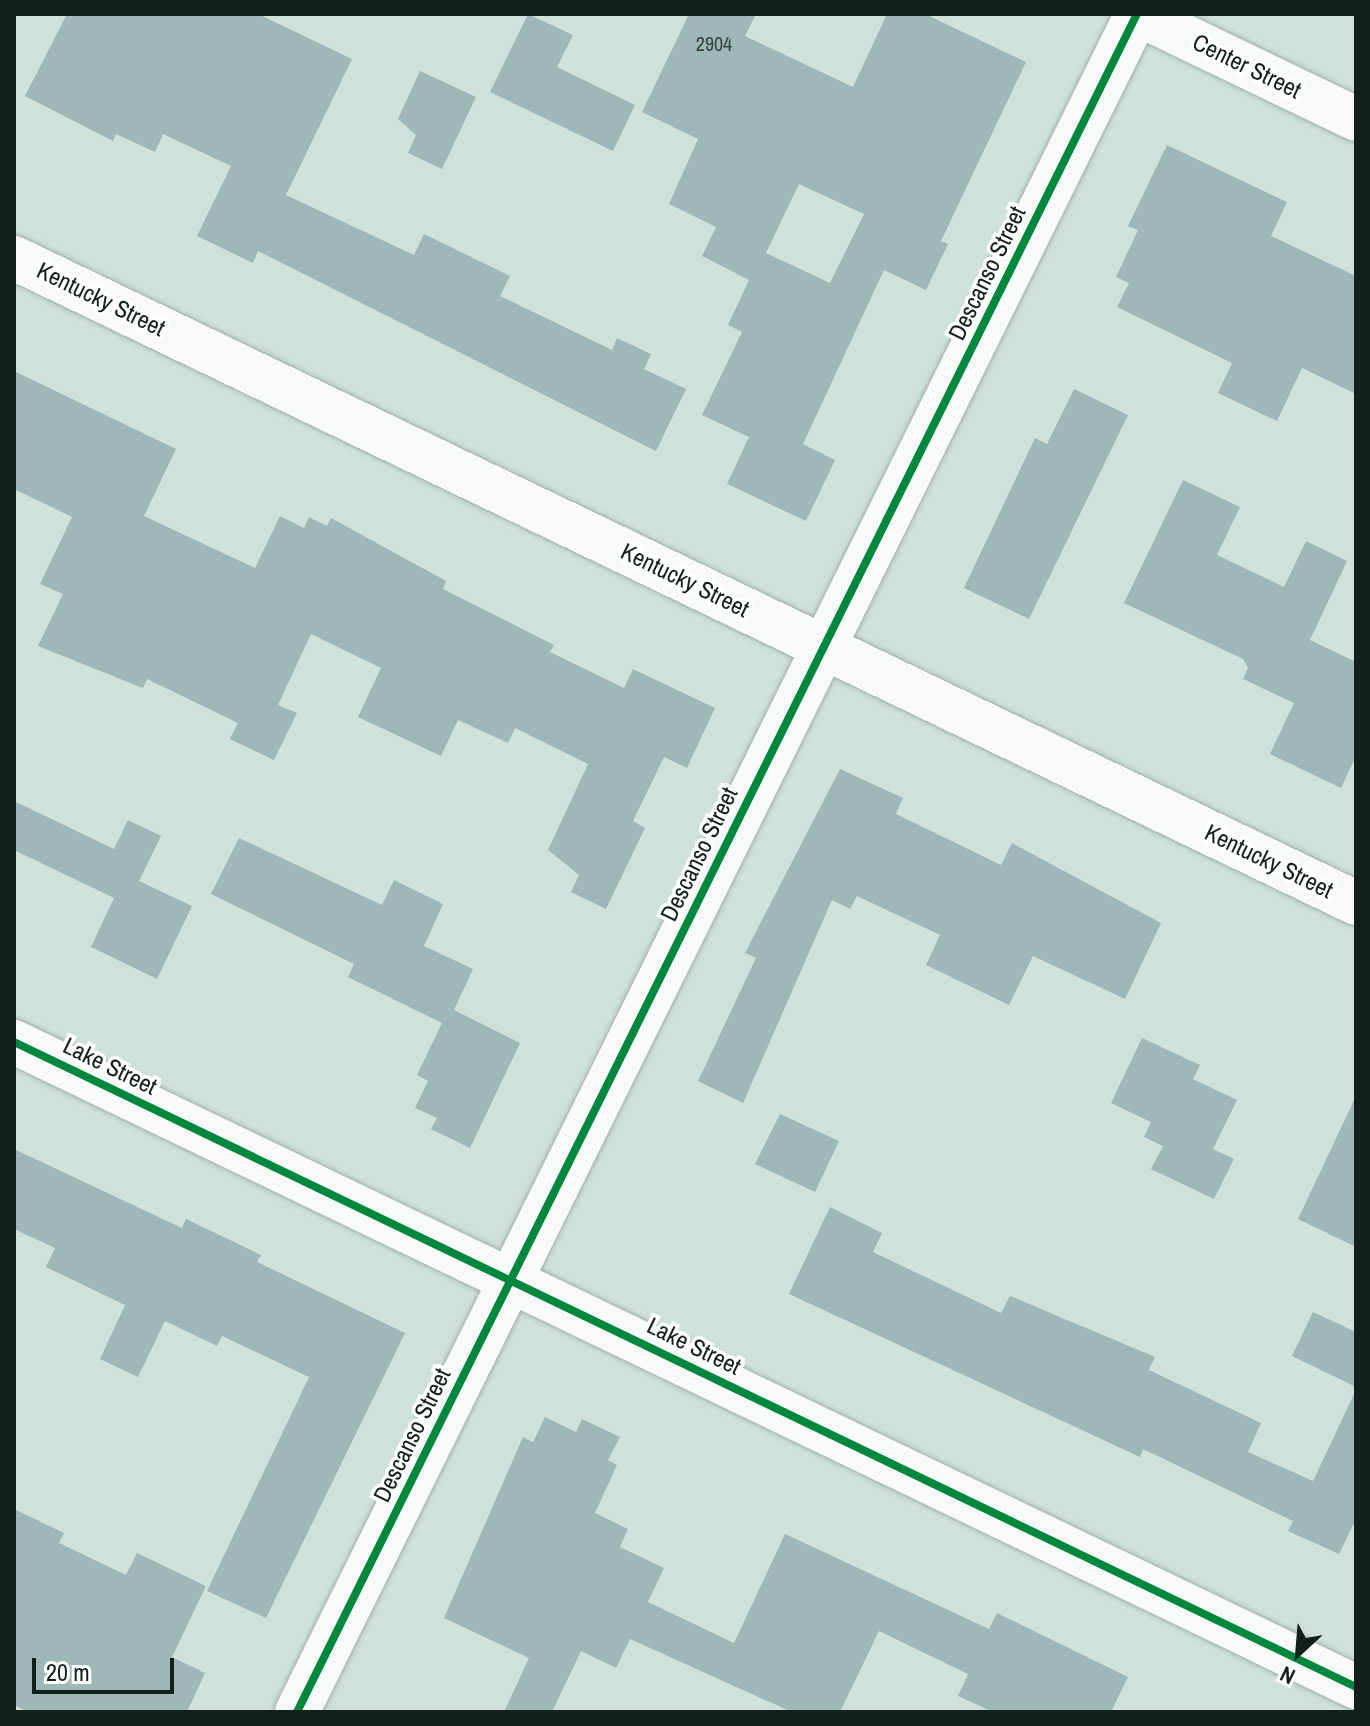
<!DOCTYPE html>
<html>
<head>
<meta charset="utf-8">
<style>
	body { margin:0 }
	#map { position:relative; width:1370px; height:1726px; overflow:hidden; background:#cfe1db; font-family:"Archivo Narrow",sans-serif }
	div>[style] { position:absolute }
	.building>* { inset:0; background:#9eb8b7 }
	.roads { filter:drop-shadow(0 0 2px #a1afab) drop-shadow(0 0 2px #a1afab) }
	.minor>* { height:44px; margin:-22px; padding:0 22px; transform-origin:22px; border-radius:22px; background:#f8fafa }
	.cycleway>* { height:8px; margin:-4px; padding:0 4px; transform-origin:4px; border-radius:4px; background:#00873e }
	span { translate:-50% -50%; white-space:nowrap; text-align:center; line-height:1.15; -webkit-text-stroke:7px #fff; paint-order:stroke }
	.number-label { font-size:20px; color:#364543 }
	.number-label span { -webkit-text-stroke-width:0 }
	.street-label { font-size:24px; color:#131f1c }
	.frame { position:absolute; inset:0; border:16px solid #131f1c; pointer-events:none }
	.north { position:absolute; left:1258px; top:1614px; width:80px; height:80px; -webkit-text-stroke:6px #fff; paint-order:stroke; rotate:206deg; font-size:22px; font-weight:700; line-height:32px; text-align:center; color:#131f1c }
	.north::after { content:''; display:block; margin:auto; width:28px; height:36px; background:#131f1c; clip-path:polygon(50% 0,100% 100%,50% 72%,0 100%) }
	.scale { position:absolute; left:32px; top:1658px; width:142px; height:36px; box-sizing:border-box; border:4px solid #131f1c; border-top:0; padding-left:10px; font-size:24px; line-height:28px; white-space:nowrap; color:#131f1c; -webkit-text-stroke:6px #fff; paint-order:stroke }
</style>
</head>
<body>
<div id="map">
	<div class="building">
		<i style="clip-path:polygon(67px 14px,258px 14px,352px 59px,286px 195px,414px 255px,424px 234px,510px 276px,500px 296px,612px 350px,617px 338px,651px 354px,644px 369px,686px 389px,656px 451px,258px 251px,253px 263px,197px 236px,231px 166px,163px 134px,155px 152px,116px 134px,113px 141px,25px 96px)"></i>
		<i style="clip-path:polygon(528px 14px,573px 35px,557px 67px,635px 105px,613px 151px,490px 92px)"></i>
		<i style="clip-path:polygon(evenodd,689px 14px,756px 14px,745px 36px,853px 87px,887px 14px,925px 14px,1026px 62px,941px 241px,948px 244px,926px 290px,884px 270px,803px 444px,835px 460px,806px 521px,727px 484px,749px 437px,702px 415px,742px 332px,728px 325px,749px 280px,702px 256px,716px 227px,669px 204px,698px 139px,642px 112px,689px 14px,799px 184px,864px 214px,830px 283px,766px 253px,799px 184px)"></i>
		<i style="clip-path:polygon(420px 71px,476px 97px,442px 169px,408px 153px,416px 135px,398px 119px)"></i>
		<i style="clip-path:polygon(1167px 145px,1287px 202px,1271px 236px,1356px 276px,1356px 394px,1302px 368px,1277px 421px,1218px 393px,1232px 363px,1117px 307px,1129px 283px,1116px 277px,1138px 230px,1128px 226px)"></i>
		<i style="clip-path:polygon(14px 371px,176px 449px,144px 516px,255px 568px,280px 516px,304px 528px,309px 517px,327px 526px,331px 518px,446px 581px,443px 589px,554px 645px,550px 652px,624px 688px,633px 669px,715px 708px,687px 768px,664px 757px,633px 821px,645px 828px,606px 909px,571px 892px,579px 875px,548px 850px,588px 764px,515px 728px,508px 743px,458px 720px,441px 756px,358px 717px,381px 668px,311px 634px,278px 705px,297px 713px,274px 760px,230px 739px,238px 723px,147px 679px,143px 688px,38px 646px,63px 594px,40px 584px,72px 517px,14px 489px)"></i>
		<i style="clip-path:polygon(1074px 389px,1128px 415px,1029px 619px,964px 588px,1035px 438px,1047px 444px)"></i>
		<i style="clip-path:polygon(1183px 480px,1240px 507px,1217px 555px,1284px 587px,1306px 541px,1347px 561px,1310px 640px,1356px 662px,1356px 756px,1341px 788px,1270px 754px,1294px 703px,1243px 679px,1248px 668px,1243px 659px,1124px 603px)"></i>
		<i style="clip-path:polygon(840px 769px,903px 798px,896px 814px,1001px 865px,1012px 843px,1161px 923px,1125px 999px,1033px 956px,1009px 1005px,926px 965px,940px 935px,857px 896px,850px 909px,832px 900px,743px 1103px,698px 1081px,756px 958px,745px 953px)"></i>
		<i style="clip-path:polygon(14px 801px,114px 849px,128px 820px,161px 836px,139px 881px,192px 906px,157px 979px,91px 947px,114px 898px,14px 850px)"></i>
		<i style="clip-path:polygon(239px 838px,382px 905px,394px 880px,443px 904px,424px 946px,473px 969px,454px 1010px,520px 1043px,470px 1148px,431px 1129px,437px 1118px,415px 1108px,428px 1081px,417px 1075px,442px 1023px,348px 977px,354px 964px,211px 894px)"></i>
		<i style="clip-path:polygon(1142px 1038px,1200px 1065px,1193px 1079px,1237px 1100px,1213px 1149px,1234px 1159px,1214px 1199px,1151px 1169px,1163px 1146px,1144px 1137px,1151px 1122px,1111px 1103px)"></i>
		<i style="clip-path:polygon(1356px 1096px,1356px 1247px,1298px 1219px)"></i>
		<i style="clip-path:polygon(780px 1114px,839px 1141px,815px 1192px,755px 1164px)"></i>
		<i style="clip-path:polygon(14px 1149px,182px 1228px,186px 1219px,261px 1255px,257px 1262px,405px 1333px,266px 1618px,207px 1591px,309px 1377px,222px 1336px,217px 1346px,165px 1321px,138px 1377px,100px 1359px,125px 1305px,46px 1267px,55px 1248px,14px 1229px)"></i>
		<i style="clip-path:polygon(830px 1207px,882px 1233px,873px 1252px,1001px 1313px,1010px 1296px,1155px 1357px,1149px 1370px,1261px 1423px,1248px 1452px,1313px 1481px,1356px 1390px,1356px 1519px,1339px 1554px,1288px 1531px,1293px 1521px,1143px 1449px,1140px 1457px,789px 1294px)"></i>
		<i style="clip-path:polygon(1313px 1312px,1356px 1332px,1356px 1387px,1292px 1356px)"></i>
		<i style="clip-path:polygon(545px 1417px,576px 1432px,582px 1419px,620px 1437px,608px 1460px,617px 1465px,595px 1513px,628px 1529px,620px 1547px,664px 1568px,648px 1602px,734px 1643px,785px 1534px,989px 1629px,997px 1613px,1128px 1677px,1111px 1712px,993px 1712px,958px 1696px,968px 1674px,879px 1631px,840px 1712px,792px 1712px,630px 1639px,616px 1668px,581px 1651px,552px 1712px,504px 1712px,529px 1658px,444px 1618px,523px 1437px,533px 1442px)"></i>
		<i style="clip-path:polygon(14px 1509px,64px 1533px,59px 1543px,126px 1575px,137px 1553px,206px 1586px,172px 1657px,205px 1673px,187px 1712px,28px 1712px,14px 1705px)"></i>
	</div>
	<div class="roads">
		<div class="minor">
			<i style="left:1138px;top:14px;width:242px;rotate:25.7deg"></i>
			<i style="left:14px;top:258px;width:1489px;rotate:25.67deg"></i>
			<i style="left:14px;top:1042px;width:1489px;rotate:25.67deg"></i>
			<i style="left:297px;top:1712px;width:1894px;rotate:-63.68deg"></i>
		</div>
	</div>
	<div class="cycleway">
		<i style="left:14px;top:1042px;width:1489px;rotate:25.67deg"></i>
		<i style="left:297px;top:1712px;width:1894px;rotate:-63.68deg"></i>
	</div>
	<div class="number-label">
		<span style="left:714px;top:43px">2904</span>
	</div>
	<div class="street-label">
		<span style="left:1247px;top:66px;rotate:26deg">Center Street</span>
		<span style="left:987px;top:273px;rotate:-64deg">Descanso Street</span>
		<span style="left:101px;top:299px;rotate:26deg">Kentucky Street</span>
		<span style="left:685px;top:580px;rotate:26deg">Kentucky Street</span>
		<span style="left:699px;top:854px;rotate:-64deg">Descanso Street</span>
		<span style="left:1269px;top:861px;rotate:26deg">Kentucky Street</span>
		<span style="left:110px;top:1066px;rotate:26deg">Lake Street</span>
		<span style="left:694px;top:1346px;rotate:26deg">Lake Street</span>
		<span style="left:412px;top:1435px;rotate:-64deg">Descanso Street</span>
	</div>
	<div class="frame"></div>
	<div class="north">N</div>
	<div class="scale">20 m</div>
</div>
</body>
</html>
